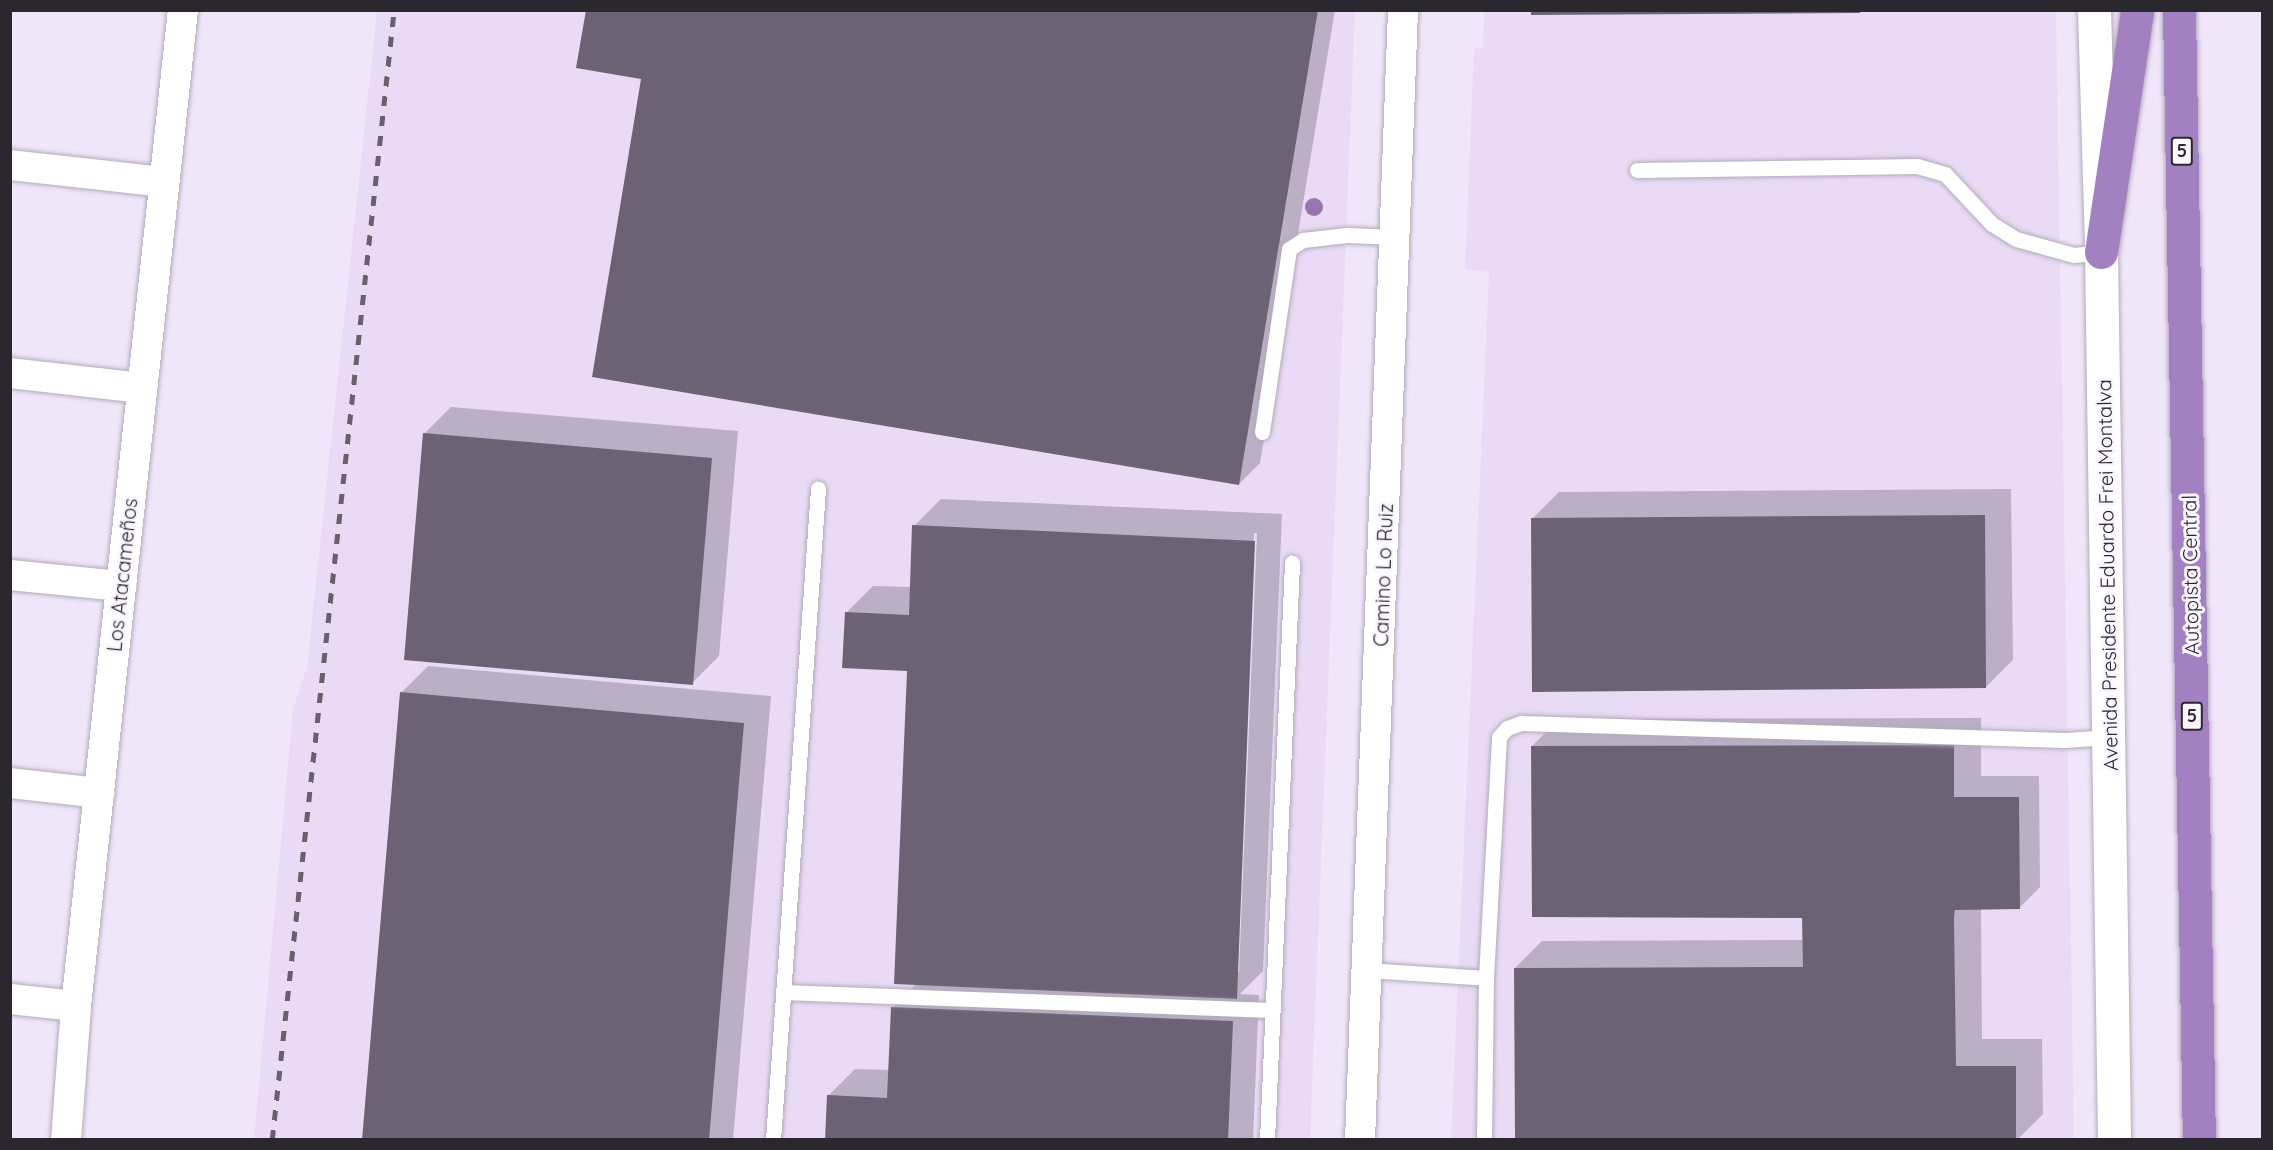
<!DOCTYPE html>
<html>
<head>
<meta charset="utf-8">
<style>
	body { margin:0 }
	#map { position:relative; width:2273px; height:1150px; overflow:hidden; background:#f0e6f9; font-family:Quicksand,sans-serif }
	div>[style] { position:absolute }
	.built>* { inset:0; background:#e9dbf5 }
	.shadow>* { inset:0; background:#0003 }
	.building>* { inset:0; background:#6b6374 }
	.roads { filter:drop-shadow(0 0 2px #b3aabc) drop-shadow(0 0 2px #b3aabc) }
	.service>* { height:15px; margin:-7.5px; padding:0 7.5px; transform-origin:7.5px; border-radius:7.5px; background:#fff }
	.minor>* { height:30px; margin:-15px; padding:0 15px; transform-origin:15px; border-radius:15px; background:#fff }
	.secondary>* { height:33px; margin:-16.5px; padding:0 16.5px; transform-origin:16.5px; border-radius:16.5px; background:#fff }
	.motorway>* { height:33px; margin:-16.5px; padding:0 16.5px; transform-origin:16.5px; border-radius:16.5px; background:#a380c1 }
	.rail>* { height:4.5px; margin-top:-2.25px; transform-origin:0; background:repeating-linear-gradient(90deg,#66616b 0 10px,transparent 0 20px) }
	.trees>* { width:18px; height:18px; margin:-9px; border-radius:50%; background:#9676ac }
	span { translate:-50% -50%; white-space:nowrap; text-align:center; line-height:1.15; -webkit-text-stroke:6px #faf6fe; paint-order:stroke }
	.shield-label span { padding:2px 4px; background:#faf6fe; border:2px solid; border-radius:4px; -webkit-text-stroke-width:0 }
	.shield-label { font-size:18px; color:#2b272e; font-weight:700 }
	.street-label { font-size:20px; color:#2b272e }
	.frame { position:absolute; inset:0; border:12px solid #2b272e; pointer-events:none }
</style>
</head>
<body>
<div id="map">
	<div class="built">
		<i style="clip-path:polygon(377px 11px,1355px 11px,1310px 1139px,254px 1140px,293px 709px,307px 667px)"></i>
		<i style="clip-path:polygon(1484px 11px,2056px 11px,2074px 1139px,1451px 1140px,1489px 272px,1465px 269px,1474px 49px,1483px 47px)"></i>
	</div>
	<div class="shadow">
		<i style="clip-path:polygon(587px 10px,1335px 10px,1260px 463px,1239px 484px)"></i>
		<i style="clip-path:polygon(451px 407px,738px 431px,719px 656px,692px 683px,424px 434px)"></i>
		<i style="clip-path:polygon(2011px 489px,2013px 660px,1986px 687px,1532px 519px,1559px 492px)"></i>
		<i style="clip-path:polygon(evenodd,941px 499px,1282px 514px,1263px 971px,1240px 994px,1259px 995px,1253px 1140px,826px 1140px,828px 1096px,855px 1069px,890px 1070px,892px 1008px,916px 984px,908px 669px,846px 613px,873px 586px,911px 587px,914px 526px,941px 499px,1254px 533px,1257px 533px,1239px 972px,1236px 972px,1254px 533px)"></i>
		<i style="clip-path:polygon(428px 666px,771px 696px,733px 1140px,363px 1140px,401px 693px)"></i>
		<i style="clip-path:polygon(1981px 718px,1981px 776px,2039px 776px,2040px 887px,2019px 908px,1981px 908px,1982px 1039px,2042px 1039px,2043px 1114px,2017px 1140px,1517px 1140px,1515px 968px,1542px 941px,1804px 940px,1804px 916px,1532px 746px,1559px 719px)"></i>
	</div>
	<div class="building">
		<i style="clip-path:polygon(586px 10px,1318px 10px,1239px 485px,592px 377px,641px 79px,576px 68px)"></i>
		<i style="clip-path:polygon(1531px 10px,1860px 10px,1860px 13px,1531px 15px)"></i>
		<i style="clip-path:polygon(423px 433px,712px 458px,693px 685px,404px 660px)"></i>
		<i style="clip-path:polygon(1985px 515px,1986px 688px,1532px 692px,1531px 518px)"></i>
		<i style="clip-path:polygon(912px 525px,1255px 541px,1237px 999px,894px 984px,907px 671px,842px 668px,845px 612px,909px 615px)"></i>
		<i style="clip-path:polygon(400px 692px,744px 723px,709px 1140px,362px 1140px)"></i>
		<i style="clip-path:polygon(1954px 745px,1954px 797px,2019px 797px,2020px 909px,1955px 910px,1954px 917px,1956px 1066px,2016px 1066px,2016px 1140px,1515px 1140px,1514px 968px,1803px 967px,1802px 918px,1532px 917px,1531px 746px)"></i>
		<i style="clip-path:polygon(891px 1007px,1233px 1021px,1228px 1140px,825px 1140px,827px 1095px,887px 1098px)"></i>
	</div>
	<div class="roads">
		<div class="service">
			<i style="left:1637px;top:170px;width:280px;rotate:-0.8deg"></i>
			<i style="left:1917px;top:166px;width:29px;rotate:16deg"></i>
			<i style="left:1945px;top:174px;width:69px;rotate:46.8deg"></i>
			<i style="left:1992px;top:224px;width:28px;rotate:32deg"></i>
			<i style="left:2016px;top:239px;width:60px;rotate:15.4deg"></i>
			<i style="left:2074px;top:255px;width:27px;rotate:-6deg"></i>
			<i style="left:1262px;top:432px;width:185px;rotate:-81.6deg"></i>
			<i style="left:1289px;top:249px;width:17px;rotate:-33deg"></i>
			<i style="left:1303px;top:240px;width:44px;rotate:-6.5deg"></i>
			<i style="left:1347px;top:235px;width:50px;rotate:2.3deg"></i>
			<i style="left:1367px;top:970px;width:119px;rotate:3.8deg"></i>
			<i style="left:783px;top:992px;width:488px;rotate:2.1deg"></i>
			<i style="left:773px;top:1140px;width:653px;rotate:-86.05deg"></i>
			<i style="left:1267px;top:1140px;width:578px;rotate:-87.52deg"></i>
			<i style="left:1484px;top:1140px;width:162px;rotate:-89.3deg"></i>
			<i style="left:1486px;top:978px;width:241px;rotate:-86.9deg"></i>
			<i style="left:1499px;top:737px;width:12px;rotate:-48deg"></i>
			<i style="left:1507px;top:728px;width:15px;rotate:-20deg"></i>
			<i style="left:1521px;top:723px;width:544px;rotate:1.79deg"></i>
			<i style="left:2065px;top:740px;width:44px;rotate:-3.9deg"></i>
		</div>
		<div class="minor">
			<i style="left:10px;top:165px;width:155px;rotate:6.3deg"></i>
			<i style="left:10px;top:373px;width:133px;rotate:6.5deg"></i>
			<i style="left:10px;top:575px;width:112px;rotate:5.7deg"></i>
			<i style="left:10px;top:783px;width:90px;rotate:6.4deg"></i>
			<i style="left:10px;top:999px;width:66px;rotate:6.1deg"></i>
			<i style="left:66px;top:1140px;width:134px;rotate:-85.7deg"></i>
			<i style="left:76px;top:1006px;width:1002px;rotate:-83.87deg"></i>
			<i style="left:1360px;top:1140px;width:1131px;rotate:-87.82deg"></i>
		</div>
		<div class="secondary">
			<i style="left:2094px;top:10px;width:242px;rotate:88.3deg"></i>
			<i style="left:2101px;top:252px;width:888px;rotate:89.16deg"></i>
		</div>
		<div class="motorway">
			<i style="left:2179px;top:10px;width:1130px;rotate:88.99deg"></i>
			<i style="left:2101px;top:252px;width:245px;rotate:-81.5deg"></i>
		</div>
	</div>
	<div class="rail">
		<i style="left:272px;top:1140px;width:1137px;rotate:-83.84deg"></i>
	</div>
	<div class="trees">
		<i style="left:1314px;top:207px"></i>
	</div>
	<div class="shield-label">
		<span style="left:2182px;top:151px">5</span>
		<span style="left:2192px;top:716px">5</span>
	</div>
	<div class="street-label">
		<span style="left:122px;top:575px;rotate:-84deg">Los Atacameños</span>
		<span style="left:1383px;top:575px;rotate:-88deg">Camino Lo Ruiz</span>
		<span style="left:2107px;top:575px;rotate:-91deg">Avenida Presidente Eduardo Frei Montalva</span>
		<span style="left:2190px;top:575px;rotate:-91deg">Autopista Central</span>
	</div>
	<div class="frame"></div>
</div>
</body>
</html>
